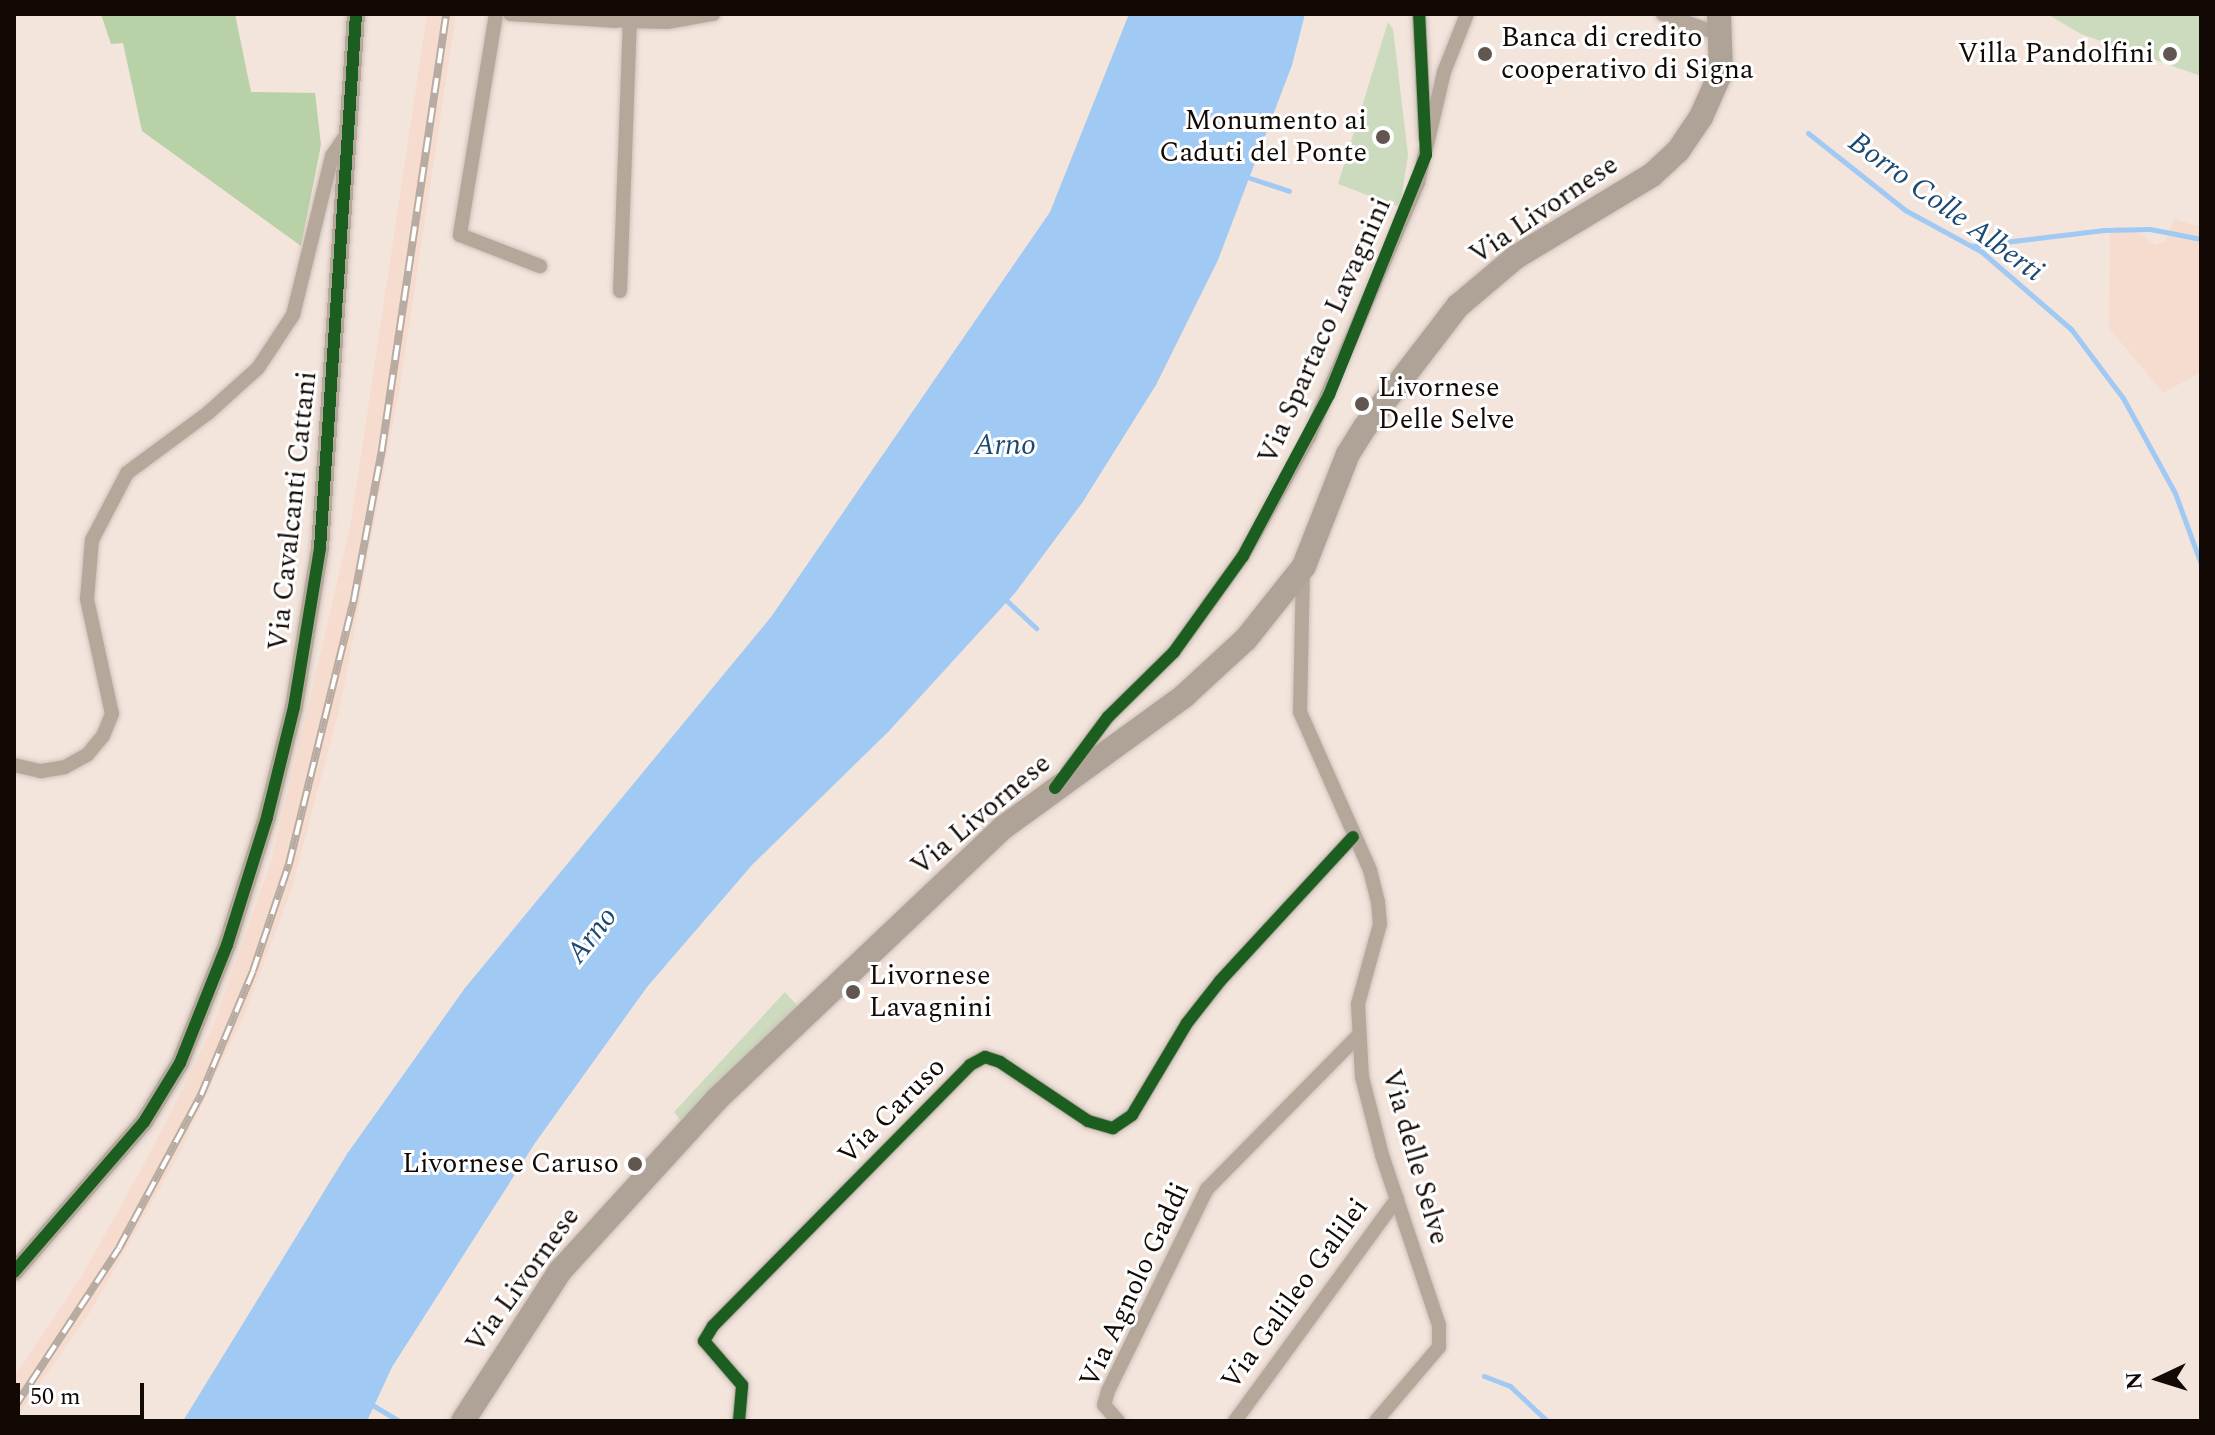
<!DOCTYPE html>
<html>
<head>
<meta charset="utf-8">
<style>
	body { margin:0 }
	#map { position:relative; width:2215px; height:1435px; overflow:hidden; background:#f3e4dc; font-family:Spectral,serif }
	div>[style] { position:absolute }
	.built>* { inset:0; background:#f6dcce }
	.green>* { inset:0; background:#ccdbbd }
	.forest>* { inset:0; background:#b8d1a7 }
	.water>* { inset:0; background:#a0c9f4 }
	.stream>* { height:5px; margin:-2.5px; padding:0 2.5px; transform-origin:2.5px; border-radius:2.5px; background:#a0c9f4 }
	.roads { filter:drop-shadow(0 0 2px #cdc2bb) drop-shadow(0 0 2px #cdc2bb) }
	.minor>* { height:14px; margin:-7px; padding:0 7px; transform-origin:7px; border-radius:7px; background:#b5a89b }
	.tertiary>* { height:18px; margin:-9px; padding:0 9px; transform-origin:9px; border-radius:9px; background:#b5a89b }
	.primary>* { height:24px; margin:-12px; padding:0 12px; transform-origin:12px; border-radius:12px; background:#afa397 }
	.rail>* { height:8px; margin-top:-4px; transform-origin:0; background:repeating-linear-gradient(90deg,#fff 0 15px,#b8aca2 0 30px); box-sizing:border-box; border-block:2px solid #b8aca2 }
	.cycleway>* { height:12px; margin:-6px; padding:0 6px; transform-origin:6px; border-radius:6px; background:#1b5e20 }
	.dots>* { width:22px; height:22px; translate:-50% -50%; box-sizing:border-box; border:4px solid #fff; border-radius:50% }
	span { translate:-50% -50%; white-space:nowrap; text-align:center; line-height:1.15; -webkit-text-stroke:6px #fff; paint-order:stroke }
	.poi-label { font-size:28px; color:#120905 }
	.left { translate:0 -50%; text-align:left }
	.right { translate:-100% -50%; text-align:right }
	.street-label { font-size:28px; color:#120905 }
	.water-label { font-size:30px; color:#1d4a73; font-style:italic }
	.frame { position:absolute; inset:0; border:16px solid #120905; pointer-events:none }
	.north { position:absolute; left:2119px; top:1339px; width:80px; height:80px; -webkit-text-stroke:6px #fff; paint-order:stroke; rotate:266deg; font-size:22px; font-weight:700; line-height:32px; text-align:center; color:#120905 }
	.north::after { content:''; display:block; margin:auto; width:28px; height:36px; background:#120905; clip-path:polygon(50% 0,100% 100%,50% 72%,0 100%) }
	.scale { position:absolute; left:16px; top:1383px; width:128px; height:36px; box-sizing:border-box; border:4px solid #120905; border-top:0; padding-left:10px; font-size:24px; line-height:28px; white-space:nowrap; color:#120905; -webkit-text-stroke:6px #fff; paint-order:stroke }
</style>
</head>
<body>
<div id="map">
	<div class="built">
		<i style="clip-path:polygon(427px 14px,456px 14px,400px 386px,341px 702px,292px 888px,246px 1010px,178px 1156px,92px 1309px,14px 1421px,14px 1377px,82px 1276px,156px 1142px,213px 1027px,271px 862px,350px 528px)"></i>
		<i style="clip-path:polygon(2174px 219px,2201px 227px,2201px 372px,2163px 393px,2109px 328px,2110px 231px,2118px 226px,2128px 233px,2135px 230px,2155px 245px,2166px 241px)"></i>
	</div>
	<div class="green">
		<i style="clip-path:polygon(2047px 14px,2201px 14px,2201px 76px,2081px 34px)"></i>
		<i style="clip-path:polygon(1388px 22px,1393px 29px,1408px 155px,1400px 207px,1338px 184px)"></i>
		<i style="clip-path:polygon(785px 992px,802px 1011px,682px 1122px,674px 1112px)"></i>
	</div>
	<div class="forest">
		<i style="clip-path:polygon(101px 14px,235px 14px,251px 92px,315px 93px,321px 145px,301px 246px,142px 131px,123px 43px,111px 44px)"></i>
	</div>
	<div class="water">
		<i style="clip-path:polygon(1129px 14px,1305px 14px,1292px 65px,1218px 260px,1156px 385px,1082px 503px,1015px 593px,888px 732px,752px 865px,647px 987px,535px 1143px,392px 1367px,367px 1421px,183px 1421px,347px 1154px,465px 988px,771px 617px,1050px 212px)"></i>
	</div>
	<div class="stream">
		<i style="left:1808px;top:133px;width:124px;rotate:38.4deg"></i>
		<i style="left:1905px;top:210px;width:88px;rotate:28.6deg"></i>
		<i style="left:1982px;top:252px;width:118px;rotate:40.9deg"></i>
		<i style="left:2071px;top:329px;width:86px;rotate:53deg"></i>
		<i style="left:2123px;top:398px;width:108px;rotate:61.3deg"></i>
		<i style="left:2175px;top:493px;width:76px;rotate:69.9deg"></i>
		<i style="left:1250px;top:178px;width:41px;rotate:18.4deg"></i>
		<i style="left:1972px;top:246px;width:133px;rotate:-6.9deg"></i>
		<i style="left:2104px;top:230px;width:46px;rotate:-1.2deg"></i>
		<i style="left:2150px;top:229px;width:52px;rotate:11.1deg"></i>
		<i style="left:1007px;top:601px;width:40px;rotate:43deg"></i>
		<i style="left:1484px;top:1376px;width:28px;rotate:21deg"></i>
		<i style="left:1510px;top:1386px;width:51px;rotate:43.4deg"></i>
		<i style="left:374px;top:1406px;width:29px;rotate:31deg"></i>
	</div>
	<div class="roads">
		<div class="minor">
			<i style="left:496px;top:14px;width:224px;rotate:99.3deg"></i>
			<i style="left:460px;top:235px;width:86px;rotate:21.2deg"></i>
			<i style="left:510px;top:14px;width:107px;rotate:3.7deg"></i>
			<i style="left:1419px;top:14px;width:124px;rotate:87.2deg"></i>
			<i style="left:1663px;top:14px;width:63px;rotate:19.6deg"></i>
			<i style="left:623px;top:21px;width:44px;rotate:1.3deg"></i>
			<i style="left:667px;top:22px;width:47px;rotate:-9.9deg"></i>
			<i style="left:620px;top:291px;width:270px;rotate:-87.9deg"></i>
			<i style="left:1303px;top:570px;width:142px;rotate:91.2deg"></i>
			<i style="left:1300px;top:712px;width:173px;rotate:66.1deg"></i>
			<i style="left:1370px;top:870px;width:33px;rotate:76deg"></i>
			<i style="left:1378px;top:902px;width:22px;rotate:85deg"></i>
			<i style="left:1380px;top:924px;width:83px;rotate:105.4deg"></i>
			<i style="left:1358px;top:1004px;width:73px;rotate:86.9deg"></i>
			<i style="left:1362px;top:1077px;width:81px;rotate:75.6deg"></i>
			<i style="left:1382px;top:1155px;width:179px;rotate:71.5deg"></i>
			<i style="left:1439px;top:1325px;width:22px;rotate:90deg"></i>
			<i style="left:1439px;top:1347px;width:97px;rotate:130.4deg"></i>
			<i style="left:14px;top:765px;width:28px;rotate:13deg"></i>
			<i style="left:41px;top:771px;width:24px;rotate:-9deg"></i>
			<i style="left:65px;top:767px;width:25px;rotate:-29deg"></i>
			<i style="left:87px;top:755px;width:25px;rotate:-50deg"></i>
			<i style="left:103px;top:736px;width:24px;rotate:-68deg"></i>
			<i style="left:112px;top:714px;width:118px;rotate:-102.3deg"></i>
			<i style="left:87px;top:599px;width:59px;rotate:-85.2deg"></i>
			<i style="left:92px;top:540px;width:76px;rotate:-62.4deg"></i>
			<i style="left:127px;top:473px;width:101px;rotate:-36.5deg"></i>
			<i style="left:208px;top:413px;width:67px;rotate:-42deg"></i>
			<i style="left:258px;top:368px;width:64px;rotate:-56.6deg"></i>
			<i style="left:293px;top:315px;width:164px;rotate:-76.2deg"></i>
			<i style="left:332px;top:156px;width:32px;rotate:-56deg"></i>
			<i style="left:1067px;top:772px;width:69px;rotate:-53.3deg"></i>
			<i style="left:1108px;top:717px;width:93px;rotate:-44.6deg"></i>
			<i style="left:1174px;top:652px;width:118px;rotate:-54.3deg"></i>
			<i style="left:1243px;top:556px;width:136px;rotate:-61deg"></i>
			<i style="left:1309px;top:437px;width:276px;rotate:-66.8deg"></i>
			<i style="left:1418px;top:183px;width:114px;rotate:-76.8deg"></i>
			<i style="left:1444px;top:72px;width:62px;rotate:-68.4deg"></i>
			<i style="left:739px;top:1421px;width:36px;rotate:-85deg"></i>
			<i style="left:742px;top:1385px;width:58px;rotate:-130.8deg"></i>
			<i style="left:704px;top:1341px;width:17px;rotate:-59deg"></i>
			<i style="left:713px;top:1326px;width:366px;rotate:-45.4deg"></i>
			<i style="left:970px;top:1065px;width:17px;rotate:-28deg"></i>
			<i style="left:985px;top:1057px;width:16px;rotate:18deg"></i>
			<i style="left:1000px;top:1062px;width:106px;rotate:33.8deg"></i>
			<i style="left:1088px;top:1121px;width:26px;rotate:16deg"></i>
			<i style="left:1113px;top:1128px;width:23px;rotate:-34deg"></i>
			<i style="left:1132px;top:1115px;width:107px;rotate:-59.1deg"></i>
			<i style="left:1187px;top:1023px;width:53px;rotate:-51.8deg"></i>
			<i style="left:1220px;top:981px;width:196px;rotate:-47.3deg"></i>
			<i style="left:1118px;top:1421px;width:21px;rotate:-131deg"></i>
			<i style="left:1104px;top:1405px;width:15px;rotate:-74deg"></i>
			<i style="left:1108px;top:1391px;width:225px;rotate:-63.9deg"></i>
			<i style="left:1207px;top:1189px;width:216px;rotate:-45.4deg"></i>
			<i style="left:1235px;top:1421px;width:275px;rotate:-53.9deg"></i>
		</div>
		<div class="tertiary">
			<i style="left:14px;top:1272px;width:198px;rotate:-49.1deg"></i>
			<i style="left:144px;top:1122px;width:69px;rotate:-58.6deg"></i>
			<i style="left:180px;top:1063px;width:127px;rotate:-68.3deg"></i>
			<i style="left:227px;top:945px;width:134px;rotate:-72.6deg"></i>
			<i style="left:267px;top:817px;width:113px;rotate:-76.2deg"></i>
			<i style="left:294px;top:707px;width:161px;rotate:-80.7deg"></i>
			<i style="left:320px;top:548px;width:535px;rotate:-86.14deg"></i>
		</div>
		<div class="primary">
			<i style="left:463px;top:1421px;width:179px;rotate:-57.1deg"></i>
			<i style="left:560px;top:1271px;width:233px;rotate:-47.6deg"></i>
			<i style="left:717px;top:1099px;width:395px;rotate:-43.5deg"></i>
			<i style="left:1004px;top:827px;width:223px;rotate:-36deg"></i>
			<i style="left:1184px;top:696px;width:84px;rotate:-42.6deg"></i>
			<i style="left:1246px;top:639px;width:93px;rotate:-51.5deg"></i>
			<i style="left:1304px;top:566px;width:120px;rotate:-68.6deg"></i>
			<i style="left:1348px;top:454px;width:32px;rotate:-58deg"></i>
			<i style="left:1365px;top:427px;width:153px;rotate:-52.5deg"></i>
			<i style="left:1458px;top:306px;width:76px;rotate:-40.2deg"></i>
			<i style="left:1516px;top:257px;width:159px;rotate:-31.1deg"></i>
			<i style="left:1652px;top:175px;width:35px;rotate:-43deg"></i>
			<i style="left:1678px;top:151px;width:41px;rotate:-55.9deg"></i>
			<i style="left:1701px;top:117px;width:49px;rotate:-66deg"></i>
			<i style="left:1721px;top:72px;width:58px;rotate:-92deg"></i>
		</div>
	</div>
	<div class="rail">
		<i style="left:14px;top:1408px;width:191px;rotate:-56.7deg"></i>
		<i style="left:119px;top:1248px;width:174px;rotate:-61.8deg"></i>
		<i style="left:201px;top:1095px;width:134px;rotate:-67.2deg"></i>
		<i style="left:253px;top:971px;width:113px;rotate:-71.4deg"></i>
		<i style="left:289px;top:864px;width:273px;rotate:-76.2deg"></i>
		<i style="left:354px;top:599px;width:153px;rotate:-79.4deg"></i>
		<i style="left:382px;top:449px;width:440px;rotate:-81.6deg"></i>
	</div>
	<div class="cycleway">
		<i style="left:1055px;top:788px;width:89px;rotate:-53.3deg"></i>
		<i style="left:1108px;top:717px;width:93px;rotate:-44.6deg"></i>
		<i style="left:1174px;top:652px;width:118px;rotate:-54.3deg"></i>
		<i style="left:1243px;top:556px;width:183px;rotate:-61.9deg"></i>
		<i style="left:1329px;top:395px;width:259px;rotate:-68deg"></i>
		<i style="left:1426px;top:155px;width:141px;rotate:-92.8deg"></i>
		<i style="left:14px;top:1272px;width:198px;rotate:-49.1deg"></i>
		<i style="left:144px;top:1122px;width:69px;rotate:-58.6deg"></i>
		<i style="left:180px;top:1063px;width:127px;rotate:-68.3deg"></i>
		<i style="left:227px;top:945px;width:134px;rotate:-72.6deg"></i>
		<i style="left:267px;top:817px;width:113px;rotate:-76.2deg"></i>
		<i style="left:294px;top:707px;width:161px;rotate:-80.7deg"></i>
		<i style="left:320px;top:548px;width:535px;rotate:-86.14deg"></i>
		<i style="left:739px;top:1421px;width:36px;rotate:-85deg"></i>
		<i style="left:742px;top:1385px;width:58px;rotate:-130.8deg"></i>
		<i style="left:704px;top:1341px;width:17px;rotate:-59deg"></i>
		<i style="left:713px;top:1326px;width:366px;rotate:-45.4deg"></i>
		<i style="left:970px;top:1065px;width:17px;rotate:-28deg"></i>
		<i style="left:985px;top:1057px;width:16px;rotate:18deg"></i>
		<i style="left:1000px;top:1062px;width:106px;rotate:33.8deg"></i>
		<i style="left:1088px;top:1121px;width:26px;rotate:16deg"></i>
		<i style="left:1113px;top:1128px;width:23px;rotate:-34deg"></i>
		<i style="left:1132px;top:1115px;width:107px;rotate:-59.1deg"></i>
		<i style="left:1187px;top:1023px;width:53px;rotate:-51.8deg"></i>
		<i style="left:1220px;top:981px;width:196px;rotate:-47.3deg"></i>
	</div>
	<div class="dots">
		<i style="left:1485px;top:54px;background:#615650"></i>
		<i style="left:2170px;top:54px;background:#615650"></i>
		<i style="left:1383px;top:137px;background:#615650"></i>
		<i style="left:1362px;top:404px;background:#615650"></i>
		<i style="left:853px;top:992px;background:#615650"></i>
		<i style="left:635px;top:1164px;background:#615650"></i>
	</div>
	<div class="poi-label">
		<span class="left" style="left:1501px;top:54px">Banca di credito<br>cooperativo di Signa</span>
		<span class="right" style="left:2154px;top:54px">Villa Pandolfini</span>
		<span class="right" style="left:1367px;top:137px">Monumento ai<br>Caduti del Ponte</span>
		<span class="left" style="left:1378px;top:404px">Livornese<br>Delle Selve</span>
		<span class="left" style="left:869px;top:992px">Livornese<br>Lavagnini</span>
		<span class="right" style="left:619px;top:1164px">Livornese Caruso</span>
	</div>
	<div class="street-label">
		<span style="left:1544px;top:210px;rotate:-34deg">Via Livornese</span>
		<span style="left:1325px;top:331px;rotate:-66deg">Via Spartaco Lavagnini</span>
		<span style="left:293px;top:511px;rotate:-84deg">Via Cavalcanti Cattani</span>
		<span style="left:981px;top:815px;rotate:-40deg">Via Livornese</span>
		<span style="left:892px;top:1111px;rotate:-45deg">Via Caruso</span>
		<span style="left:1415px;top:1157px;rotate:74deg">Via delle Selve</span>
		<span style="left:523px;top:1280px;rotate:-54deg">Via Livornese</span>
		<span style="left:1135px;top:1285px;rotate:-65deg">Via Agnolo Gaddi</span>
		<span style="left:1295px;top:1294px;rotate:-54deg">Via Galileo Galilei</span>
	</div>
	<div class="water-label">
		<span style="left:1946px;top:207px;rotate:36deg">Borro Colle Alberti</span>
		<span style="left:1005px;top:445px">Arno</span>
		<span style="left:592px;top:935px;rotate:-52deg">Arno</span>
	</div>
	<div class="frame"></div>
	<div class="north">N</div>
	<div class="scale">50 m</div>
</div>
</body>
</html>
